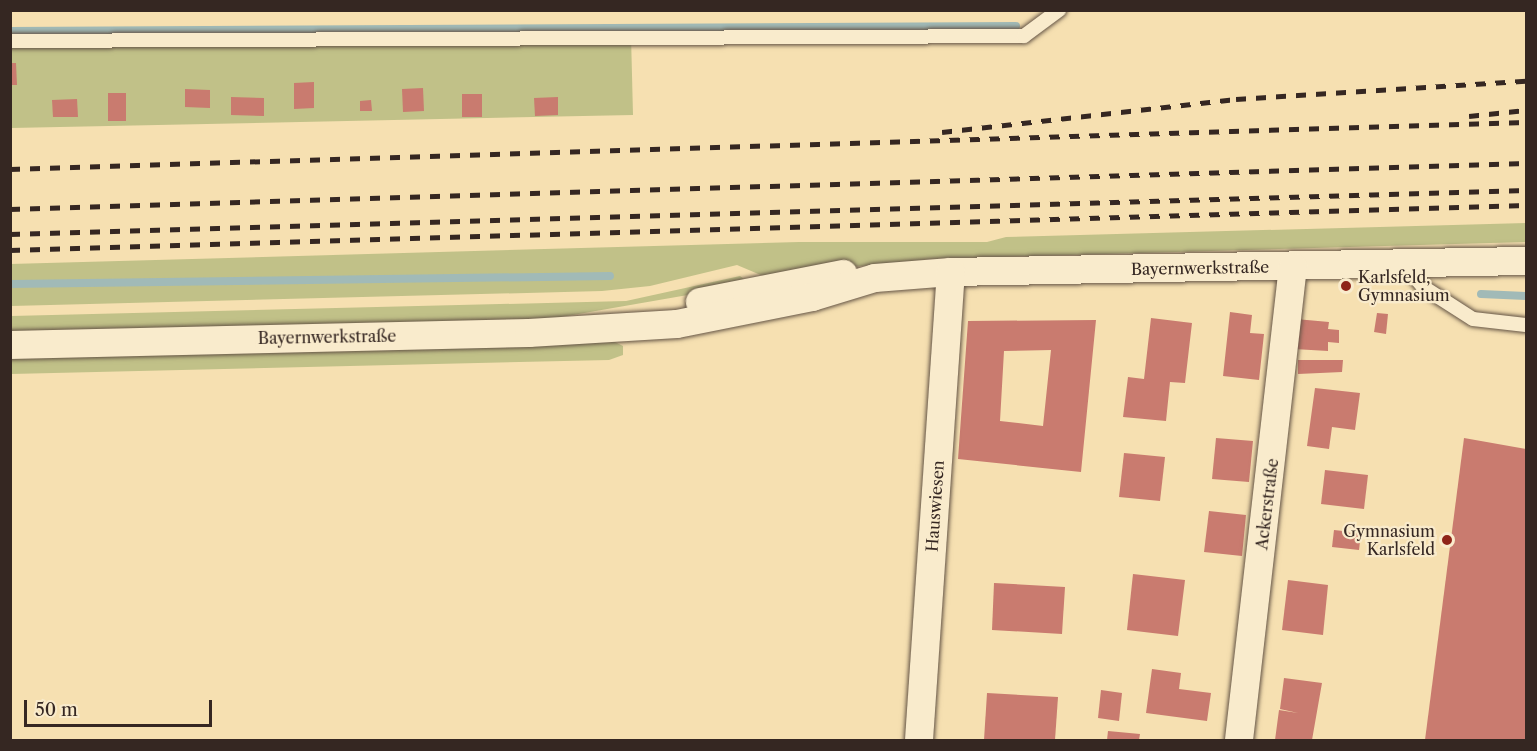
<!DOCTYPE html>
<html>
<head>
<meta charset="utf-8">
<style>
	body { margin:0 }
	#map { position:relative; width:1537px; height:751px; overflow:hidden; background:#f6e0b1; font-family:"Libre Caslon Text",serif }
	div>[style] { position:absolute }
	.green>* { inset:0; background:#c1c188 }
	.stream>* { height:8px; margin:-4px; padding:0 4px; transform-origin:4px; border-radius:4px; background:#a1bab7 }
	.building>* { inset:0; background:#c97b6f }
	.roads { filter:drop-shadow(0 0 2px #655546) drop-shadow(0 0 2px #655546) }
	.lane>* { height:14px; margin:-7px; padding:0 7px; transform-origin:7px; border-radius:7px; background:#f9ebcc }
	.street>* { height:28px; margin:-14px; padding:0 14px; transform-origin:14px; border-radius:14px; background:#f9ebcc }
	.rail>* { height:4.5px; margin-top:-2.25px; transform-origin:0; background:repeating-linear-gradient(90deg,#352722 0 10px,transparent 0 20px) }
	.dots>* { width:16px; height:16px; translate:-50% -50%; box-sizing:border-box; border:3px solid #f9ebcc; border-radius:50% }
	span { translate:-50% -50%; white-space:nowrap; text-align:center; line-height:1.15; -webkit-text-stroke:4.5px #f9ebcc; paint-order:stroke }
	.street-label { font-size:16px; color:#352722 }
	.poi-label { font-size:16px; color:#352722 }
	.left { translate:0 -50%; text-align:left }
	.right { translate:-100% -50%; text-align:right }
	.frame { position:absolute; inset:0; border:12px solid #352722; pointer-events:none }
	.scale { position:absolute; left:24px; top:700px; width:188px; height:27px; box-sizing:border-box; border:3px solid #352722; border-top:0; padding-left:8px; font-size:18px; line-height:21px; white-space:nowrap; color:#352722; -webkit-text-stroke:4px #f9ebcc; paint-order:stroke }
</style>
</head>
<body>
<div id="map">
	<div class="green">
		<i style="clip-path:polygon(631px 35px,633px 115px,11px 128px,10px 41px)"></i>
		<i style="clip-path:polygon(1526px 223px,1526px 242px,931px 259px,763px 276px,737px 265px,650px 286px,602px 291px,11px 306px,10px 264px,799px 242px,987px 242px,1006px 237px)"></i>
		<i style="clip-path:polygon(740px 276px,751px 284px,544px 320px,11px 334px,11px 316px,626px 301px)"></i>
		<i style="clip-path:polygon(615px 342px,623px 346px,623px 355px,609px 360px,11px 374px,11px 358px)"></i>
	</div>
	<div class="stream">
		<i style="left:10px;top:31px;width:1006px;rotate:-0.28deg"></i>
		<i style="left:10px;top:284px;width:600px;rotate:-0.76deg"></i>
		<i style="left:1481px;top:294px;width:45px;rotate:2.5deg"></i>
	</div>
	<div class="building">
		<i style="clip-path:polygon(10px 63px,16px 63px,17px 85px,10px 85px)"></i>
		<i style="clip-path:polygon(314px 82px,314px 108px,294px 109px,294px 83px)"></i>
		<i style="clip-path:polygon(423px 88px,424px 111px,403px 112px,402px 89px)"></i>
		<i style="clip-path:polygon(185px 89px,210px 90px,210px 108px,185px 107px)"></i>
		<i style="clip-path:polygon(108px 93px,126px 93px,126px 121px,108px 121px)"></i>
		<i style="clip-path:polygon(462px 94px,482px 94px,482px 117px,462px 117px)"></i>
		<i style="clip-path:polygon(231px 97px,264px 98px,264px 116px,231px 115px)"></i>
		<i style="clip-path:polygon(558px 97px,558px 115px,535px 116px,534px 98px)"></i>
		<i style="clip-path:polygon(77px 99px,78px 117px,53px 117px,52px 100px)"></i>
		<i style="clip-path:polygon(371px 100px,372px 111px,360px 111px,360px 101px)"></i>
		<i style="clip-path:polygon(1230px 312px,1252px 315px,1250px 333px,1264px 334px,1259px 380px,1223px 376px)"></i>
		<i style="clip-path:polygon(1377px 313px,1388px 314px,1386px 334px,1374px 332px)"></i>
		<i style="clip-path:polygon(1151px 318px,1192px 323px,1185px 383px,1170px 382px,1166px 421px,1123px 417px,1128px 377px,1144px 379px)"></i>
		<i style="clip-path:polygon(1296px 319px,1329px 322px,1328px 329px,1339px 330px,1339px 343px,1328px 342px,1328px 351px,1294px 349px)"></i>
		<i style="clip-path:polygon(evenodd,1096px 320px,1081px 472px,958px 459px,968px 321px,1096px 320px,1051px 350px,1043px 426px,1000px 421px,1004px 351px,1051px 350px)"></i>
		<i style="clip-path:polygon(1298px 360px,1343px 360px,1342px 372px,1298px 374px)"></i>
		<i style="clip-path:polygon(1315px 388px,1360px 393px,1355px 430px,1332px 427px,1329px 449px,1307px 446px)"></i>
		<i style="clip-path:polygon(1216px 438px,1253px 441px,1249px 482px,1212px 479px)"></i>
		<i style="clip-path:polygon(1464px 438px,1526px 449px,1526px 740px,1425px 740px)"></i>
		<i style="clip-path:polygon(1124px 453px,1165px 457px,1160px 501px,1119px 497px)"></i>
		<i style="clip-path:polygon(1325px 470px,1368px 475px,1364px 509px,1321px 504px)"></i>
		<i style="clip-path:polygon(1209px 511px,1246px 515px,1242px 556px,1204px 552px)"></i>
		<i style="clip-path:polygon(1334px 530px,1361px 533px,1359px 550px,1332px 547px)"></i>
		<i style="clip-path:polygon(1133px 574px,1185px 580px,1178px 636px,1127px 630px)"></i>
		<i style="clip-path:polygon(1288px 580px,1328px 585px,1323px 635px,1282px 630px)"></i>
		<i style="clip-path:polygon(994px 583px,1065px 587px,1062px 634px,992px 630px)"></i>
		<i style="clip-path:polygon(1152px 669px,1181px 673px,1179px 689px,1211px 693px,1207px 721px,1146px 713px)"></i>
		<i style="clip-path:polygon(1284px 678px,1322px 683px,1312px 740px,1275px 740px,1279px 710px,1298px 713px,1280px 709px)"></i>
		<i style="clip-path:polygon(1101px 690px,1122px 693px,1119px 721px,1098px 718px)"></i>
		<i style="clip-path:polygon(987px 693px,1058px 697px,1055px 740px,984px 740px)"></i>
		<i style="clip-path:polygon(1108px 731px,1140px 734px,1139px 740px,1107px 740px)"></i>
	</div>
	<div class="roads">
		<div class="lane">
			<i style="left:10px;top:41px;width:1014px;rotate:-0.28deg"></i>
			<i style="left:1024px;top:36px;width:44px;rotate:-36.6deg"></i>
			<i style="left:1404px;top:264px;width:30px;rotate:50deg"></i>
			<i style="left:1423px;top:287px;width:59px;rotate:32.6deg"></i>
			<i style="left:1473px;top:319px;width:53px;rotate:6.5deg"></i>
		</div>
		<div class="street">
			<i style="left:700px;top:302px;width:146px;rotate:-11.1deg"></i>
			<i style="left:10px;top:345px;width:519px;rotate:-1.32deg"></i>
			<i style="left:529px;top:333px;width:148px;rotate:-3.5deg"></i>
			<i style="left:677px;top:324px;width:138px;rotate:-11.3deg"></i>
			<i style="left:812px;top:297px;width:66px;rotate:-16.8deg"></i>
			<i style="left:875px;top:278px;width:76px;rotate:-4.5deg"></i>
			<i style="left:951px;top:272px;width:575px;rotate:-1.1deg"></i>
			<i style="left:919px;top:740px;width:469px;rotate:-86.1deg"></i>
			<i style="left:1239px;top:740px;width:476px;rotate:-83.5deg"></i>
		</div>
	</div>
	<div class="rail">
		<i style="left:1469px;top:116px;width:57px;rotate:-6deg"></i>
		<i style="left:942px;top:132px;width:296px;rotate:-6.4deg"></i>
		<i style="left:1236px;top:99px;width:291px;rotate:-3.6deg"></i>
		<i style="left:10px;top:169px;width:1517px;rotate:-1.78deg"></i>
		<i style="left:10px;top:209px;width:1517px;rotate:-1.74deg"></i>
		<i style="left:10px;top:234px;width:1517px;rotate:-1.66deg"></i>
		<i style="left:10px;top:250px;width:1517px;rotate:-1.7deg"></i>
	</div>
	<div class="dots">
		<i style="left:1346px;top:286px;background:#8f2418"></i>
		<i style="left:1447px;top:540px;background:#8f2418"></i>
	</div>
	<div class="street-label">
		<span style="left:1200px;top:268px;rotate:-1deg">Bayernwerkstraße</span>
		<span style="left:327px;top:337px;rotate:-1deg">Bayernwerkstraße</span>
		<span style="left:1267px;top:504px;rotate:-83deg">Ackerstraße</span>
		<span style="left:935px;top:506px;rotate:-86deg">Hauswiesen</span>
	</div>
	<div class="poi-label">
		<span class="left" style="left:1358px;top:286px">Karlsfeld,<br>Gymnasium</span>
		<span class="right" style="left:1435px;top:540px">Gymnasium<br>Karlsfeld</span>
	</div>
	<div class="frame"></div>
	<div class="scale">50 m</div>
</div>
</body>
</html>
